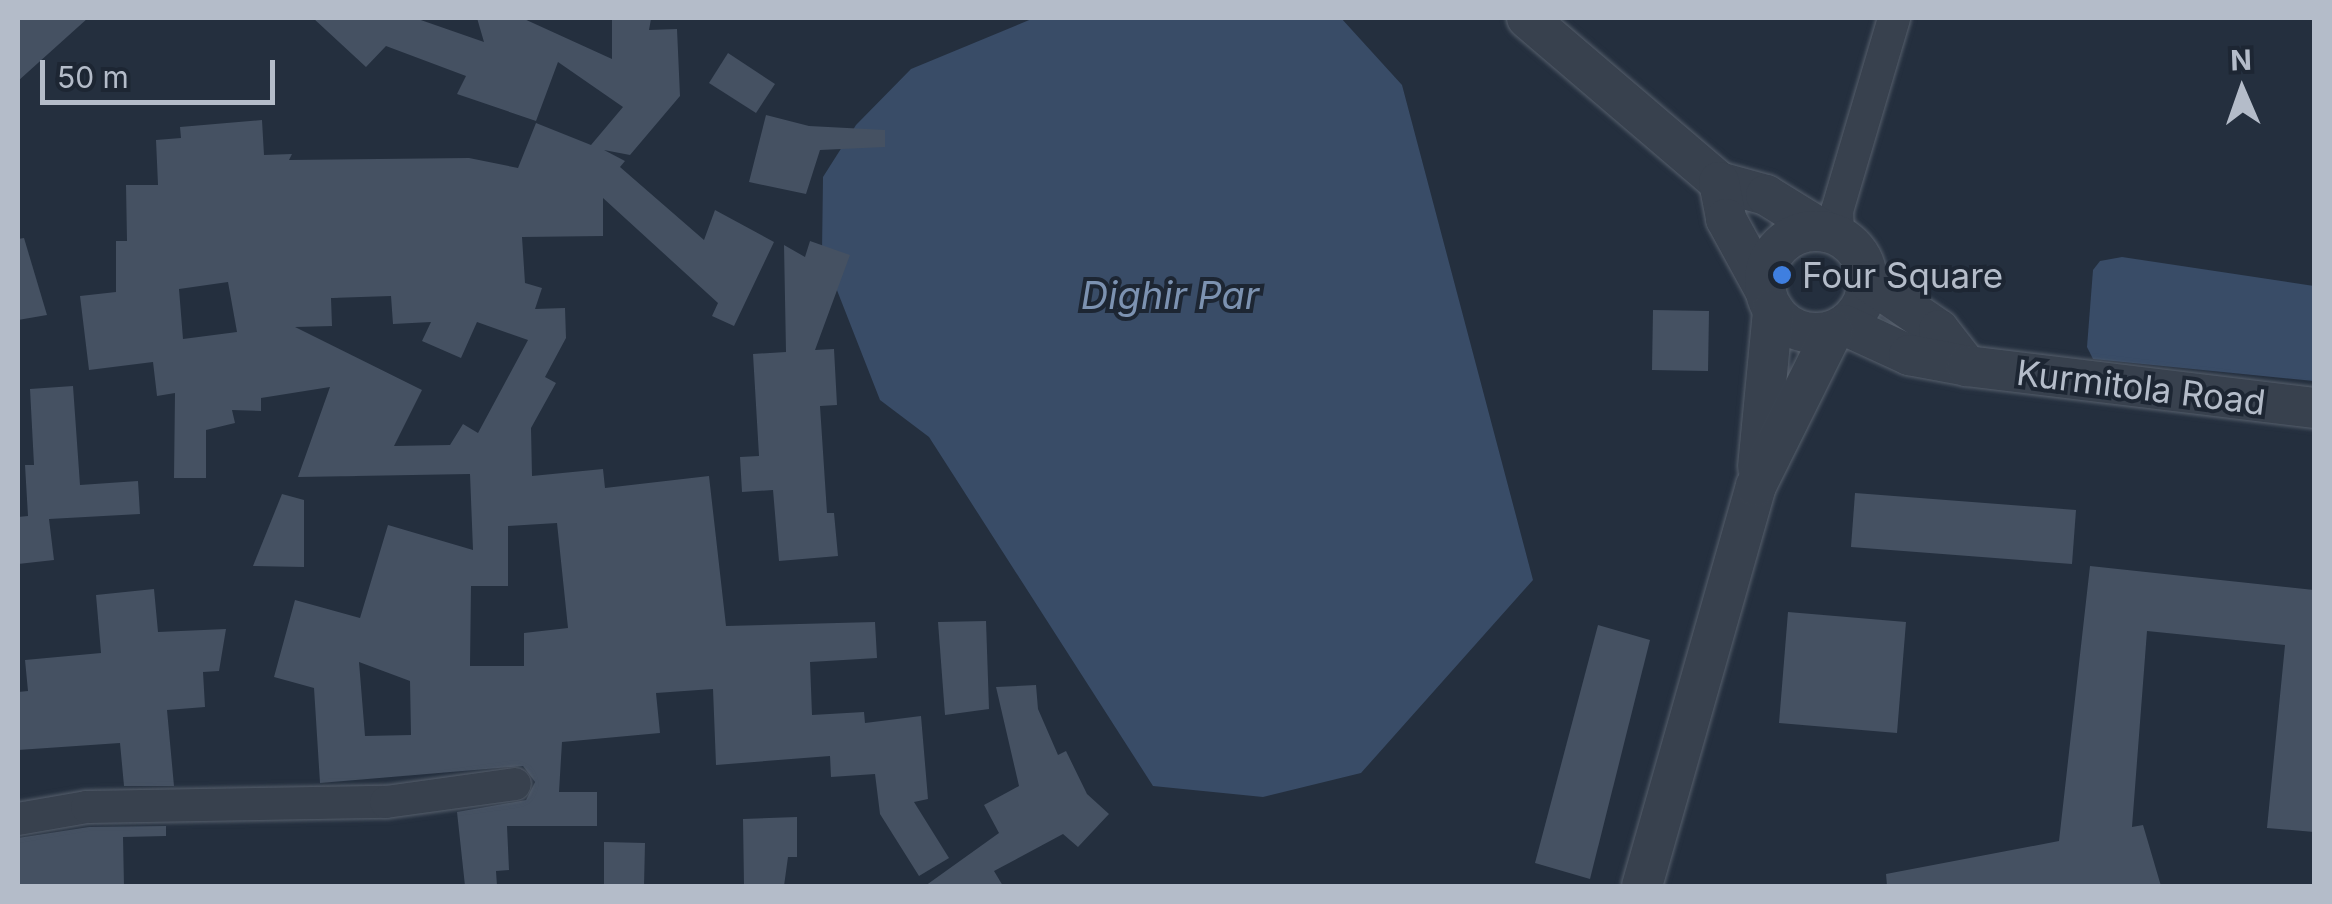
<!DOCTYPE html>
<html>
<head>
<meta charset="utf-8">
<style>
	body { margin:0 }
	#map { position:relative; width:2332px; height:904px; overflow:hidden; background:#242f3e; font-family:Inter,sans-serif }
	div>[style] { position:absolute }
	.water>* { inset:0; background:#394c67 }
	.building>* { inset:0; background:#455162 }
	.roads { filter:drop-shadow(0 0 2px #565f6c) drop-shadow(0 0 2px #565f6c) }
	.minor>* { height:32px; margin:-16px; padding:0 16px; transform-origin:16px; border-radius:16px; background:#38414e }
	.tertiary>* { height:40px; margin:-20px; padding:0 20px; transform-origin:20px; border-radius:20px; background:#38414e }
	.tertiary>.ring { margin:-20px; padding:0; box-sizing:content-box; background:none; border:40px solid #38414e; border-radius:50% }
	.dots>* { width:28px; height:28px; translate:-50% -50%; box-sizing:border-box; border:5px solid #1d2633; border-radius:50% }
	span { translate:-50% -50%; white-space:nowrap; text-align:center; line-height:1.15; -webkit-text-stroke:8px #1d2633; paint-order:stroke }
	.poi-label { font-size:35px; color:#b4bcc9 }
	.left { translate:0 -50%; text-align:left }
	.street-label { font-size:35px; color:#b4bcc9 }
	.water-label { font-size:38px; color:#7c92b1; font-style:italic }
	.frame { position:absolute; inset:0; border:20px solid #b4bcc9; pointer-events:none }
	.north { position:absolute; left:2192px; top:40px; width:100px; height:100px; -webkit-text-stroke:8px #1d2633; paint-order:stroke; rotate:358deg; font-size:28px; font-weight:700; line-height:40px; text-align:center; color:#b4bcc9 }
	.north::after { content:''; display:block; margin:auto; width:35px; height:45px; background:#b4bcc9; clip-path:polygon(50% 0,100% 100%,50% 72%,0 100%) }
	.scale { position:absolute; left:40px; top:60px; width:235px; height:45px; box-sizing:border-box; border:5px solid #b4bcc9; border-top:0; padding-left:12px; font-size:30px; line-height:35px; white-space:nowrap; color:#b4bcc9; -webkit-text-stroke:8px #1d2633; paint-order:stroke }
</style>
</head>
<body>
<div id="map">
	<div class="water">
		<i style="clip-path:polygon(1034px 18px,1341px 18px,1402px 85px,1533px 580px,1361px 773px,1263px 797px,1153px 786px,929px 437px,880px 400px,822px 252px,823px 177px,856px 125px,911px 69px)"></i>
		<i style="clip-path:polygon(2122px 257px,2314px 286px,2314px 381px,2093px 359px,2087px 347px,2093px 270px,2100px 261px)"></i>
	</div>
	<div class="building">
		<i style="clip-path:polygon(18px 18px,88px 18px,18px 81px)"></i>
		<i style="clip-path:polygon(evenodd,313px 18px,415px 18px,484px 42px,477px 18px,522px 18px,612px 59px,612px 20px,651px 19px,649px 30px,677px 29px,680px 96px,630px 155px,604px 150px,625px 161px,620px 167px,704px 240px,715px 210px,774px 242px,734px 326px,712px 316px,718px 303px,603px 198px,603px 236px,522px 237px,525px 283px,542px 288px,535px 309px,565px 308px,566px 338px,545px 377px,556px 383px,531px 428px,532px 476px,603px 469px,605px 488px,709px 476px,726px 626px,875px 622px,877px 658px,810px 662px,812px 715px,864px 712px,865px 723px,921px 716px,928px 799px,914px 802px,949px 858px,919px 876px,880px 814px,875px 774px,831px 777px,830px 756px,716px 765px,713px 689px,656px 693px,660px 733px,562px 742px,559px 792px,597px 792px,597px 826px,507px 826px,509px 870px,496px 871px,497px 886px,465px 886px,457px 812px,526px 800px,535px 782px,523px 766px,320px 783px,314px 688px,274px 677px,295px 600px,360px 618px,388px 525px,473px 550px,470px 474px,298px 477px,330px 387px,261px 398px,261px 411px,232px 410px,235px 423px,206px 430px,206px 478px,174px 478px,175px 393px,157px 396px,153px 362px,89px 370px,80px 296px,116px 292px,116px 241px,127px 241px,126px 185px,158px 185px,156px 140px,181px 138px,180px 127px,262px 120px,264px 155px,292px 154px,289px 160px,469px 158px,518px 168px,536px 123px,591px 145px,623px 107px,558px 62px,536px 121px,457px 94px,466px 76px,386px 46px,366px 67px,313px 18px,228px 282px,237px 332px,183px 339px,179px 289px,228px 282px,313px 18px,391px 296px,393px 324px,431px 322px,422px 341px,461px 358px,477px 322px,528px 340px,478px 433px,463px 424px,450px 445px,394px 446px,422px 390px,295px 327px,332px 326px,331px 298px,391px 296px,313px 18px,557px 523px,568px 628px,524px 633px,524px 666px,470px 666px,471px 586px,508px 586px,508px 526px,557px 523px,313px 18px,359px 662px,410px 681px,411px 735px,365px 736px,359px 662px)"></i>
		<i style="clip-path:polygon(728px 53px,775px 84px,756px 113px,709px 83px)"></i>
		<i style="clip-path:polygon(766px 115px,809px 126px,885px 130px,885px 147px,820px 150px,806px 194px,749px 182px)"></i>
		<i style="clip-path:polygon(24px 238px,47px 315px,18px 320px,18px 239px)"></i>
		<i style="clip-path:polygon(810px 241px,850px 255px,815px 350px,834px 349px,837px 405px,820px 406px,827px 513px,834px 513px,838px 556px,779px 561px,773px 490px,742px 492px,740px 457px,759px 456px,753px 354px,786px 352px,784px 245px,805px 257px)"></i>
		<i style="clip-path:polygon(1653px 310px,1709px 311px,1708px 371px,1652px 370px)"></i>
		<i style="clip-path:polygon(73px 386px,80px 485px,138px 481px,140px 514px,49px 519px,54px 560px,18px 564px,18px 517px,28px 516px,25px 465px,34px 465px,30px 389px)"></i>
		<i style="clip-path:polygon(1855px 493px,2076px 510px,2072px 564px,1851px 547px)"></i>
		<i style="clip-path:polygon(282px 494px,304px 500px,304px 567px,253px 566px)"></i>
		<i style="clip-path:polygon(2090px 566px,2314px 590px,2314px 832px,2267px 828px,2285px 645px,2147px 631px,2132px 827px,2143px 825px,2161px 886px,1887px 886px,1886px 874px,2059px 841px)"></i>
		<i style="clip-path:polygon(154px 589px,158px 632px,226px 629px,219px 671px,203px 672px,205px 707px,167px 710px,174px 786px,124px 786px,120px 743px,18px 750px,18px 692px,28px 691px,25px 660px,101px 653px,96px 595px)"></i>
		<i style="clip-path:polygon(1788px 612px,1906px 622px,1897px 733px,1779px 723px)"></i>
		<i style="clip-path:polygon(986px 621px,989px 709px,945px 715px,938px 622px)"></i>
		<i style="clip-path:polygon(1598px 625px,1650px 640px,1590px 879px,1535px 863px)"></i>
		<i style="clip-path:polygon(1036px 685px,1038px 709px,1058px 755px,1066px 751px,1087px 794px,1109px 814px,1078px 847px,1063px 834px,994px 871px,1003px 886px,925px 886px,999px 833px,984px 805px,1019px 786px,996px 687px)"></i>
		<i style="clip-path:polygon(797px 817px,797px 857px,788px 857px,784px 886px,744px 886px,743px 819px)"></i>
		<i style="clip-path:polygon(166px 826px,166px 836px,123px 837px,124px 886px,18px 886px,18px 838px,89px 827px)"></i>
		<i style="clip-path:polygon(604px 842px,645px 843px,644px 886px,604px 886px)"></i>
	</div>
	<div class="roads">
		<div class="minor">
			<i style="left:1838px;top:236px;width:25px;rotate:-92deg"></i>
			<i style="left:1837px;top:211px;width:201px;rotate:-73.5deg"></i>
			<i style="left:18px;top:819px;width:70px;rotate:-9.9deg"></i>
			<i style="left:87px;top:807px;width:299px;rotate:-1deg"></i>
			<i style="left:386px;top:802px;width:130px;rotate:-7.9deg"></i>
		</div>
		<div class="tertiary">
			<i style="left:1527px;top:18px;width:253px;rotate:40.5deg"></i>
			<i style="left:1719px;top:182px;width:49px;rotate:15.5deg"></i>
			<i style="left:1766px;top:195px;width:70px;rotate:31.7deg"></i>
			<i style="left:1719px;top:182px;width:38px;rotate:79deg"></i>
			<i style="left:1726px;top:219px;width:83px;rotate:61.3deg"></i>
			<i class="ring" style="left:1765px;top:231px;width:62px;height:62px"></i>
			<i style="left:1868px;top:281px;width:86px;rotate:34.6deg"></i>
			<i style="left:1939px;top:330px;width:46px;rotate:52.1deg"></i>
			<i style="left:1844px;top:325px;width:72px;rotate:24.8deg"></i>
			<i style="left:1909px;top:355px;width:59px;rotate:10.7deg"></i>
			<i style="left:1967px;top:366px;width:350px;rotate:6.9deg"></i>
			<i style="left:1758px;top:467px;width:158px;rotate:-84.5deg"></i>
			<i style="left:1642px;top:886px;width:416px;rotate:-74.1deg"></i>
			<i style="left:1756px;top:486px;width:173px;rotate:-63.6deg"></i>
		</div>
	</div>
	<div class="dots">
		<i style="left:1782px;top:275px;background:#3f7fe0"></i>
	</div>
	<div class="poi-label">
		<span class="left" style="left:1802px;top:275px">Four Square</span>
	</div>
	<div class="street-label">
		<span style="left:2141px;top:387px;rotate:7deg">Kurmitola Road</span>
	</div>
	<div class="water-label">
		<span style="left:1170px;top:296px">Dighir Par</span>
	</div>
	<div class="frame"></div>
	<div class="north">N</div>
	<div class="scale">50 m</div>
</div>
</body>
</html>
